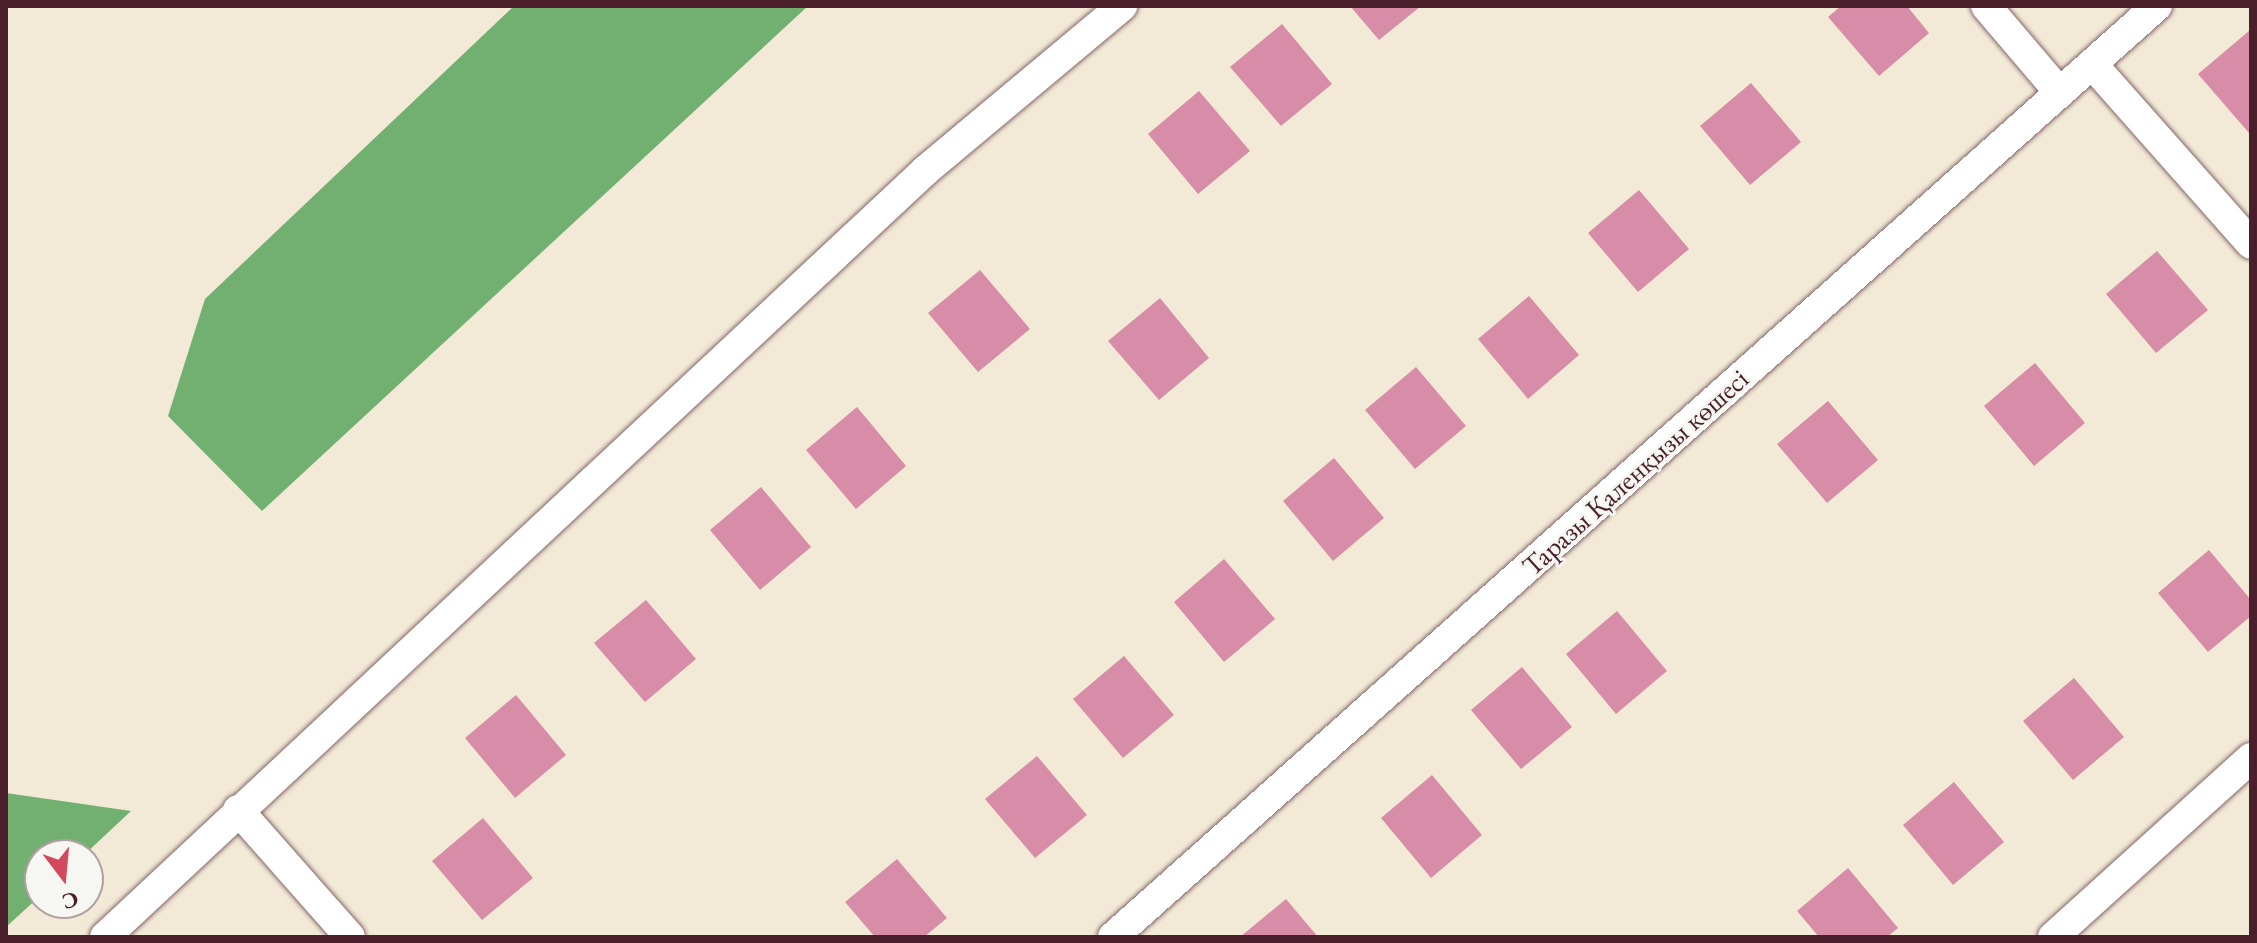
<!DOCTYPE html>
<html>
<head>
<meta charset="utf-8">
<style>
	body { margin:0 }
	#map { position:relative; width:2257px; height:943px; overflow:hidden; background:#f2ead7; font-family:"EB Garamond",serif }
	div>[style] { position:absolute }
	.forest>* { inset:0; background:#72b071 }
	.building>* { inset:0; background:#d78da7 }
	.roads { filter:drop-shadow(0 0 2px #856667) drop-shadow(0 0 2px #856667) }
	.minor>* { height:30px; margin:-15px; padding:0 15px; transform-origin:15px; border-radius:15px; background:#fff }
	span { translate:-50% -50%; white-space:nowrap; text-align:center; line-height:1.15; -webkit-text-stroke:6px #f6f6f2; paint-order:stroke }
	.street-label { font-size:28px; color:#4a1f2b }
	.frame { position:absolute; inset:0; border:8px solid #4a1f2b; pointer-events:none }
	.north { position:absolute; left:24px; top:839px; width:80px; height:80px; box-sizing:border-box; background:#f6f6f2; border:2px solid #b1a0a2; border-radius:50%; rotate:164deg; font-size:22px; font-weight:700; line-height:32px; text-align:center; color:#4a1f2b }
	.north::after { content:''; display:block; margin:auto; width:28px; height:36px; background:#d1495b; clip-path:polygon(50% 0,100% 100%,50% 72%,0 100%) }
</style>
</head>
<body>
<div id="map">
	<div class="forest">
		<i style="clip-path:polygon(514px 6px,808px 6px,262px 511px,168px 416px,205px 299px)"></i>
		<i style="clip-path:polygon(6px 793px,131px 811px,84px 855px,40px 855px,40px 896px,6px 927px)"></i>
	</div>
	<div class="building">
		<i style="clip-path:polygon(1350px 6px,1421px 6px,1379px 40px)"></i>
		<i style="clip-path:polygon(1841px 6px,1907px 6px,1929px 33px,1879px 76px,1828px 17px)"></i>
		<i style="clip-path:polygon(1282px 24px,1332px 84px,1281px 126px,1230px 67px)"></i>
		<i style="clip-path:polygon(2249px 31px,2251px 33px,2249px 133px,2198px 74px)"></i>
		<i style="clip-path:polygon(1751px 83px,1801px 142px,1750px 185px,1700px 126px)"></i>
		<i style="clip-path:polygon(1199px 91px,1250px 151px,1198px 194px,1148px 134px)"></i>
		<i style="clip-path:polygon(1639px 190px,1689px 249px,1638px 292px,1588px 233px)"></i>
		<i style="clip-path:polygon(2157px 251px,2208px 310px,2156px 353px,2106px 294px)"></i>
		<i style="clip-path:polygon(980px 270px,1030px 329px,978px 372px,928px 313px)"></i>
		<i style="clip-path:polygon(1529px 296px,1579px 355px,1528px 399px,1478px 339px)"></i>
		<i style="clip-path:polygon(1160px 298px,1209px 358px,1159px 400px,1108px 341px)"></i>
		<i style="clip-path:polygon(2035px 363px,2085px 423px,2034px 466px,1984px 406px)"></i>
		<i style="clip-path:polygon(1416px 367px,1466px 426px,1415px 469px,1365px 410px)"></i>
		<i style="clip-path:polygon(1828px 401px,1878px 460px,1827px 503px,1777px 444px)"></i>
		<i style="clip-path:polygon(857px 407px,906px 466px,856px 509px,806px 450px)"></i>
		<i style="clip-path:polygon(1334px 458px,1384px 518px,1333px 561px,1283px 501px)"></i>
		<i style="clip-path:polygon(761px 487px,811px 547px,760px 590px,710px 530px)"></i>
		<i style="clip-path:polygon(2209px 550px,2251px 600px,2251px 616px,2208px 652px,2158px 593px)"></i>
		<i style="clip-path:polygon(1224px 559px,1275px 619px,1224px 662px,1174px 602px)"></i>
		<i style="clip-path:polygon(646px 600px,696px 659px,645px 702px,594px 643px)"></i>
		<i style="clip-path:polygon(1617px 611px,1667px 671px,1616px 714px,1566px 654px)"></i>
		<i style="clip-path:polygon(1124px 656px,1174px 715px,1123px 758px,1073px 699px)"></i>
		<i style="clip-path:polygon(1522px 667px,1572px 727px,1521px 769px,1471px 710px)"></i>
		<i style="clip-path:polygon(2074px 678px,2124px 737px,2073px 780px,2023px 721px)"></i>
		<i style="clip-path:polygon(516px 695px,566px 755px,515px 798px,465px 738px)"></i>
		<i style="clip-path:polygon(1037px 756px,1087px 815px,1035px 858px,985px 799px)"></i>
		<i style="clip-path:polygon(1432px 775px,1482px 835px,1431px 878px,1381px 818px)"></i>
		<i style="clip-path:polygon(1954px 782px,2004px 842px,1953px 885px,1903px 825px)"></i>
		<i style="clip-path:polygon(483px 818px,533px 878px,482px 920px,432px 861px)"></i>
		<i style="clip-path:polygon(897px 859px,947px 918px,924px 937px,875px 937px,845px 902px)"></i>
		<i style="clip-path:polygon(1848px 868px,1898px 928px,1887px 937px,1819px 937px,1797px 911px)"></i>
		<i style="clip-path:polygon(1286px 899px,1318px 937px,1240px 937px)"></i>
	</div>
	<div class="roads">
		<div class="minor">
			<i style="left:1986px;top:6px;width:114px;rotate:49.6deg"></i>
			<i style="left:2092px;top:64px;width:240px;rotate:48.5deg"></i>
			<i style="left:238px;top:810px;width:169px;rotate:48.6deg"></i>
			<i style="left:105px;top:937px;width:1124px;rotate:-43.05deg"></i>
			<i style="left:926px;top:170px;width:256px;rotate:-39.9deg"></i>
			<i style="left:1113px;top:937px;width:1399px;rotate:-41.73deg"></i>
			<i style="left:2053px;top:937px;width:267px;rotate:-42.1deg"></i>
		</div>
	</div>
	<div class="street-label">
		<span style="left:1635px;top:472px;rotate:-42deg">Таразы Қаленқызы көшесі</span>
	</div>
	<div class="frame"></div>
	<div class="north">С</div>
</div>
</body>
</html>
